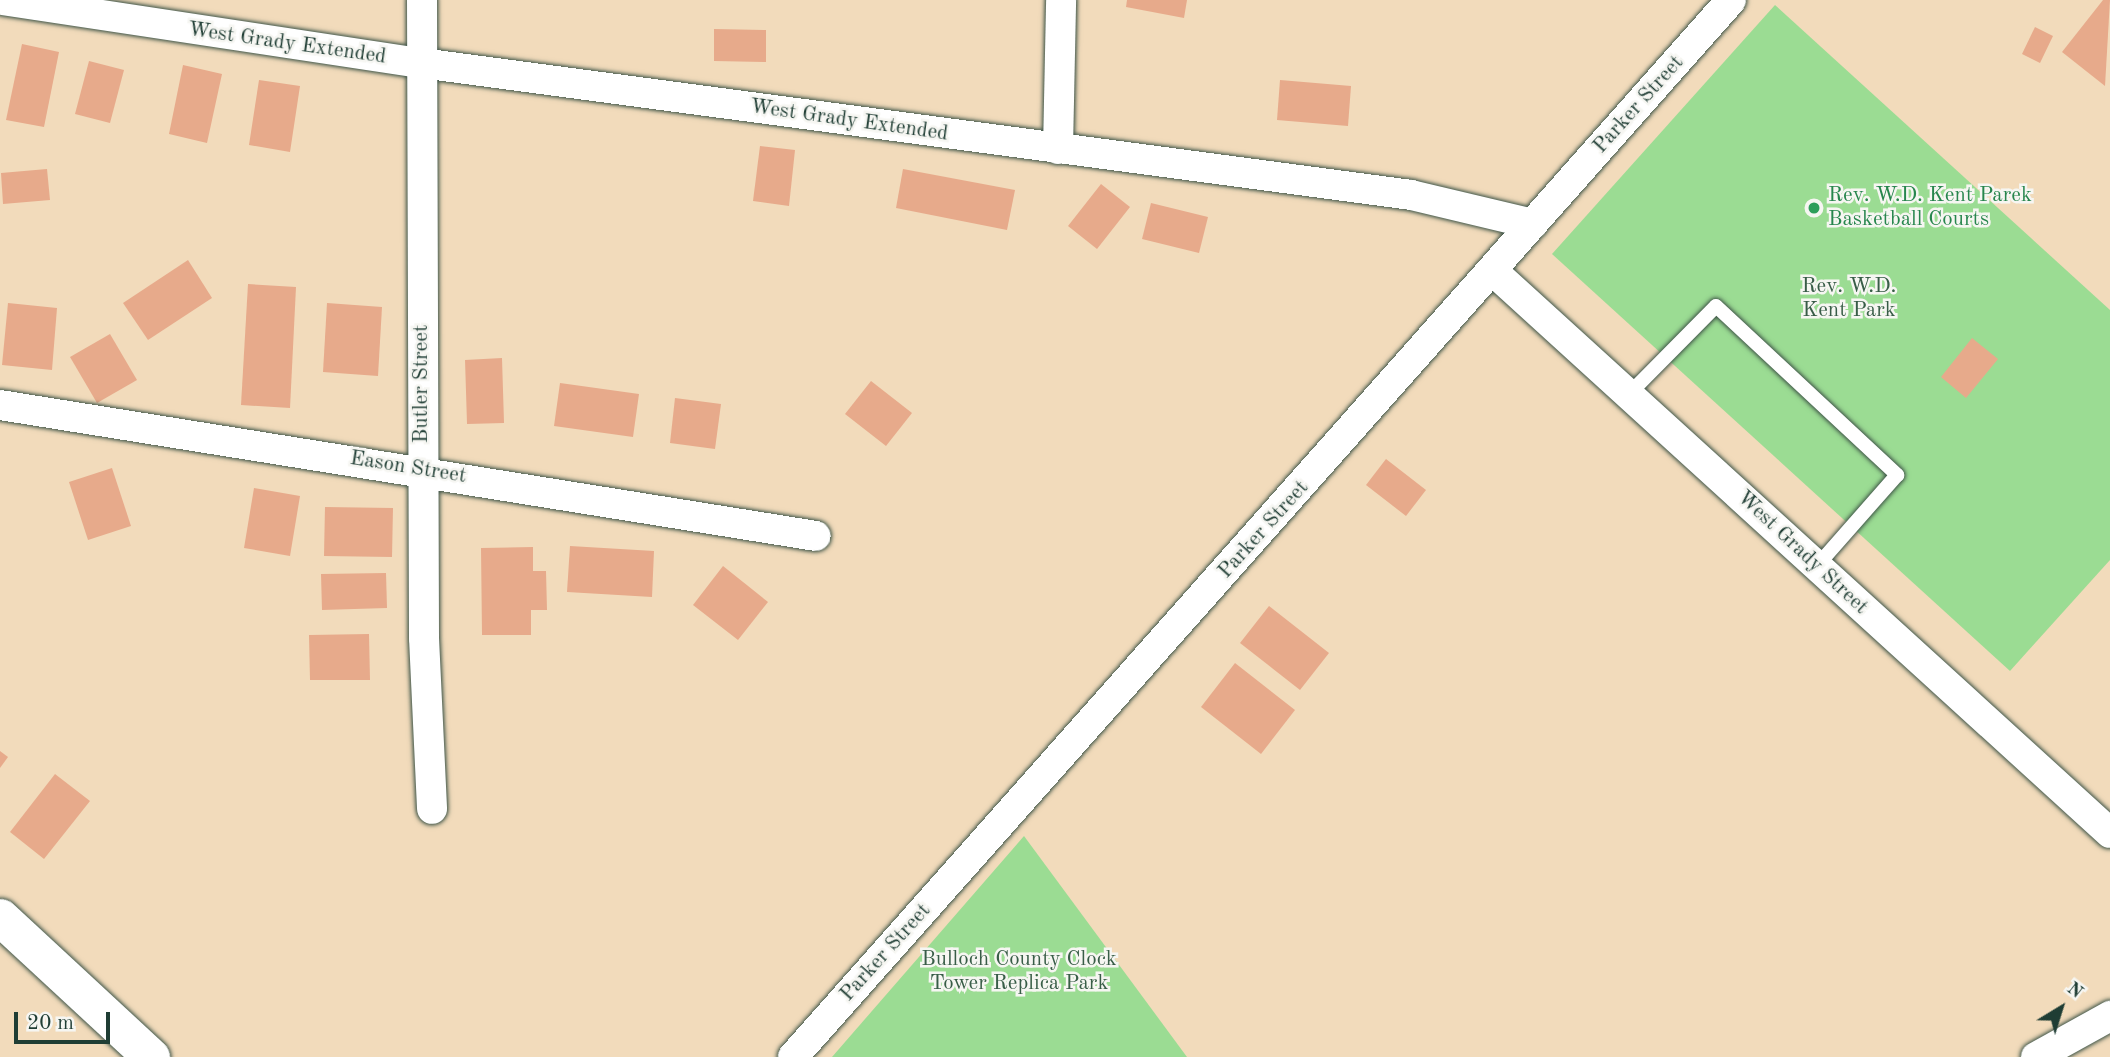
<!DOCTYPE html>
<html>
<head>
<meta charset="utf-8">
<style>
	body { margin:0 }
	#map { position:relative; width:2110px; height:1057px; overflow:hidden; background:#f2dbbb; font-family:"Old Standard TT",serif }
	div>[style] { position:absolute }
	.green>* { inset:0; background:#9bdc93 }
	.building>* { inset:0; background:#e7aa8b }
	.roads { filter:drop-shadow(0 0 2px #3f5548) drop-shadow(0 0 2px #3f5548) }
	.service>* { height:14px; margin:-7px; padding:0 7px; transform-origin:7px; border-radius:7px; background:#fff }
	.minor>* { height:30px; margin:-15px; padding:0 15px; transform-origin:15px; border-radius:15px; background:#fff }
	.tertiary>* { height:37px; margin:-18.5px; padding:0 18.5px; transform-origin:18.5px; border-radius:18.5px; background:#fff }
	.dots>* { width:19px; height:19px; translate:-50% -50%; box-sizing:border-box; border:4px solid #f6f6f2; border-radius:50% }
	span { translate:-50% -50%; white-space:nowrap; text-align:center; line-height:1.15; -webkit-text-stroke:5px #f6f6f2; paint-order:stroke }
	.street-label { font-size:21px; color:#1f3d34 }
	.leisure-label { font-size:21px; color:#27864d }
	.left { translate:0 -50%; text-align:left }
	.park-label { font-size:21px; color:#385d47 }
	.north { position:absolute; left:2026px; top:973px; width:70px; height:70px; -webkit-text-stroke:5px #f6f6f2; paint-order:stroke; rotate:38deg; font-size:19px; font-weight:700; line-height:28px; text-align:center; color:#1f3d34 }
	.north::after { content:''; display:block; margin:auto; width:24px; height:32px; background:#1f3d34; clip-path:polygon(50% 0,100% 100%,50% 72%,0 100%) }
	.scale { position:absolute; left:14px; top:1012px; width:96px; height:32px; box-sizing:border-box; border:4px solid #1f3d34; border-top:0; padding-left:9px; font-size:21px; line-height:24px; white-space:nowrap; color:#1f3d34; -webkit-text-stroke:5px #f6f6f2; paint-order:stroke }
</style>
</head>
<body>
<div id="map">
	<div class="green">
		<i style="clip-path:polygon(1775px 5px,2110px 310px,2110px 560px,2010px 671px,1552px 254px)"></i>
		<i style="clip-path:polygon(1024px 836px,1187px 1057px,832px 1057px)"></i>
	</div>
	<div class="building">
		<i style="clip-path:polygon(1127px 0,1187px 0,1184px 18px,1126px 7px)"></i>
		<i style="clip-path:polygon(2103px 0,2110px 0,2105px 86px,2062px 52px)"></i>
		<i style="clip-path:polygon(2035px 27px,2053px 36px,2040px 63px,2022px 54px)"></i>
		<i style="clip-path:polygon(714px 29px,766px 30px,766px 62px,714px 61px)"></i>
		<i style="clip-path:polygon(22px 44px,59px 52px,44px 127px,6px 120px)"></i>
		<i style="clip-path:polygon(89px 61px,124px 70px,110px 123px,75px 114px)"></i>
		<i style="clip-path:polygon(183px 65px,222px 74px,207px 143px,169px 134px)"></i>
		<i style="clip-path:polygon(259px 80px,300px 86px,290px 152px,249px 145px)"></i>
		<i style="clip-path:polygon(1280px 80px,1351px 86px,1348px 126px,1277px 120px)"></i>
		<i style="clip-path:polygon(760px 146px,795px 150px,789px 206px,753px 201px)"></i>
		<i style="clip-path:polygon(47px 169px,50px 200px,3px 204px,1px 173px)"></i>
		<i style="clip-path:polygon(903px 169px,1015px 190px,1007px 230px,896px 208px)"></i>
		<i style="clip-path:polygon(1101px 184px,1130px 207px,1097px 249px,1068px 226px)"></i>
		<i style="clip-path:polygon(1151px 203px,1208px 217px,1199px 253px,1142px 239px)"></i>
		<i style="clip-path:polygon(188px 260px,212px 298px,148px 340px,123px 303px)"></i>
		<i style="clip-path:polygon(248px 284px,296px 287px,290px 408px,241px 405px)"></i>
		<i style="clip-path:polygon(8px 303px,57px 308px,52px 370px,2px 365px)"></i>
		<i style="clip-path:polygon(327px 303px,382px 307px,378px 376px,323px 372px)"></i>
		<i style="clip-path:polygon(110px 334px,137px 380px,97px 403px,70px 357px)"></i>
		<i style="clip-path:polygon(1972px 338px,1998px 359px,1966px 398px,1941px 377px)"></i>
		<i style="clip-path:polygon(502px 358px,504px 423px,467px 424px,465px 360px)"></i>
		<i style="clip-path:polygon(871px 381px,912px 413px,886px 446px,845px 414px)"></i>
		<i style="clip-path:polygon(560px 383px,639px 394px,633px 437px,554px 426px)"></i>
		<i style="clip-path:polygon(675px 398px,721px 404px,715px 449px,670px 443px)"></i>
		<i style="clip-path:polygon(1386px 459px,1426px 490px,1406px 516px,1366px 485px)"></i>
		<i style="clip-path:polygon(112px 468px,131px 526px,88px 540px,69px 482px)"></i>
		<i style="clip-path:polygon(254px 488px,300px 496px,290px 556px,244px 548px)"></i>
		<i style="clip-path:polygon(325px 507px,393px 508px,392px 557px,324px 556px)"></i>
		<i style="clip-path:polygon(570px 546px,654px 551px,652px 597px,567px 592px)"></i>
		<i style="clip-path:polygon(533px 547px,533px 571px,546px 571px,547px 610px,531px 610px,531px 635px,482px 635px,481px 548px)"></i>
		<i style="clip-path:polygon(723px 566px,768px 602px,738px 640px,693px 605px)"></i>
		<i style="clip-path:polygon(386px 573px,387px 608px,322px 610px,321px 574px)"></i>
		<i style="clip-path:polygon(1269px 606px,1329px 653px,1300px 690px,1240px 643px)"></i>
		<i style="clip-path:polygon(369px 634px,370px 680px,310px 680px,309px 635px)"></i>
		<i style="clip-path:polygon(1235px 663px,1295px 710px,1261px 754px,1201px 707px)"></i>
		<i style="clip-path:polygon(0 751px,8px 757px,0 768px)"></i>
		<i style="clip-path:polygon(55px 774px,90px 801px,44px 859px,10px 832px)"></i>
	</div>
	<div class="roads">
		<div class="service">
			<i style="left:1630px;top:393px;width:122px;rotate:-45.3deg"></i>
			<i style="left:1716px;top:306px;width:248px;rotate:43deg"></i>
			<i style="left:1897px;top:475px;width:123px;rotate:131.4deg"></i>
		</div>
		<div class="minor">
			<i style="left:3px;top:0;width:423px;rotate:8.6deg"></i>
			<i style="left:421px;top:63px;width:999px;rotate:7.59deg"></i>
			<i style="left:1411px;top:195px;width:125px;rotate:13.4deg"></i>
			<i style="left:422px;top:0;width:638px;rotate:89.82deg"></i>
			<i style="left:424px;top:638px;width:171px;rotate:87.3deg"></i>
			<i style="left:1058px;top:149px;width:149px;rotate:-88.8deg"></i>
			<i style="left:1494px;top:272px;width:833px;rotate:42.32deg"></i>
			<i style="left:0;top:405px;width:826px;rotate:9.12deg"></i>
			<i style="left:793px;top:1057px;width:1413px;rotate:-48.41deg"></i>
			<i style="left:2036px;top:1057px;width:85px;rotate:-29deg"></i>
		</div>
		<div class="tertiary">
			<i style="left:0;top:917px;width:206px;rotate:42.8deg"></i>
		</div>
	</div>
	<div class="dots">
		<i style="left:1814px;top:208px;background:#2e9e5b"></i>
	</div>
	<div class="street-label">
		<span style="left:287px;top:44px;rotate:8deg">West Grady Extended</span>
		<span style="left:1639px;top:105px;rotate:-48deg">Parker Street</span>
		<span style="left:849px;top:121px;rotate:8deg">West Grady Extended</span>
		<span style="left:422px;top:384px;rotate:-90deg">Butler Street</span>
		<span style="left:408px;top:468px;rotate:9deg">Eason Street</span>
		<span style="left:1264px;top:530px;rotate:-48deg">Parker Street</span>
		<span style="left:1802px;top:553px;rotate:43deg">West Grady Street</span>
		<span style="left:886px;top:953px;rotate:-48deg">Parker Street</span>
	</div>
	<div class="leisure-label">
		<span class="left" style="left:1828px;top:208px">Rev. W.D. Kent Parek<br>Basketball Courts</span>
	</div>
	<div class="park-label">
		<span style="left:1849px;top:299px">Rev. W.D.<br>Kent Park</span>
		<span style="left:1019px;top:972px">Bulloch County Clock<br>Tower Replica Park</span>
	</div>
	<div class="north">N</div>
	<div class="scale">20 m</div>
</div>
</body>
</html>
